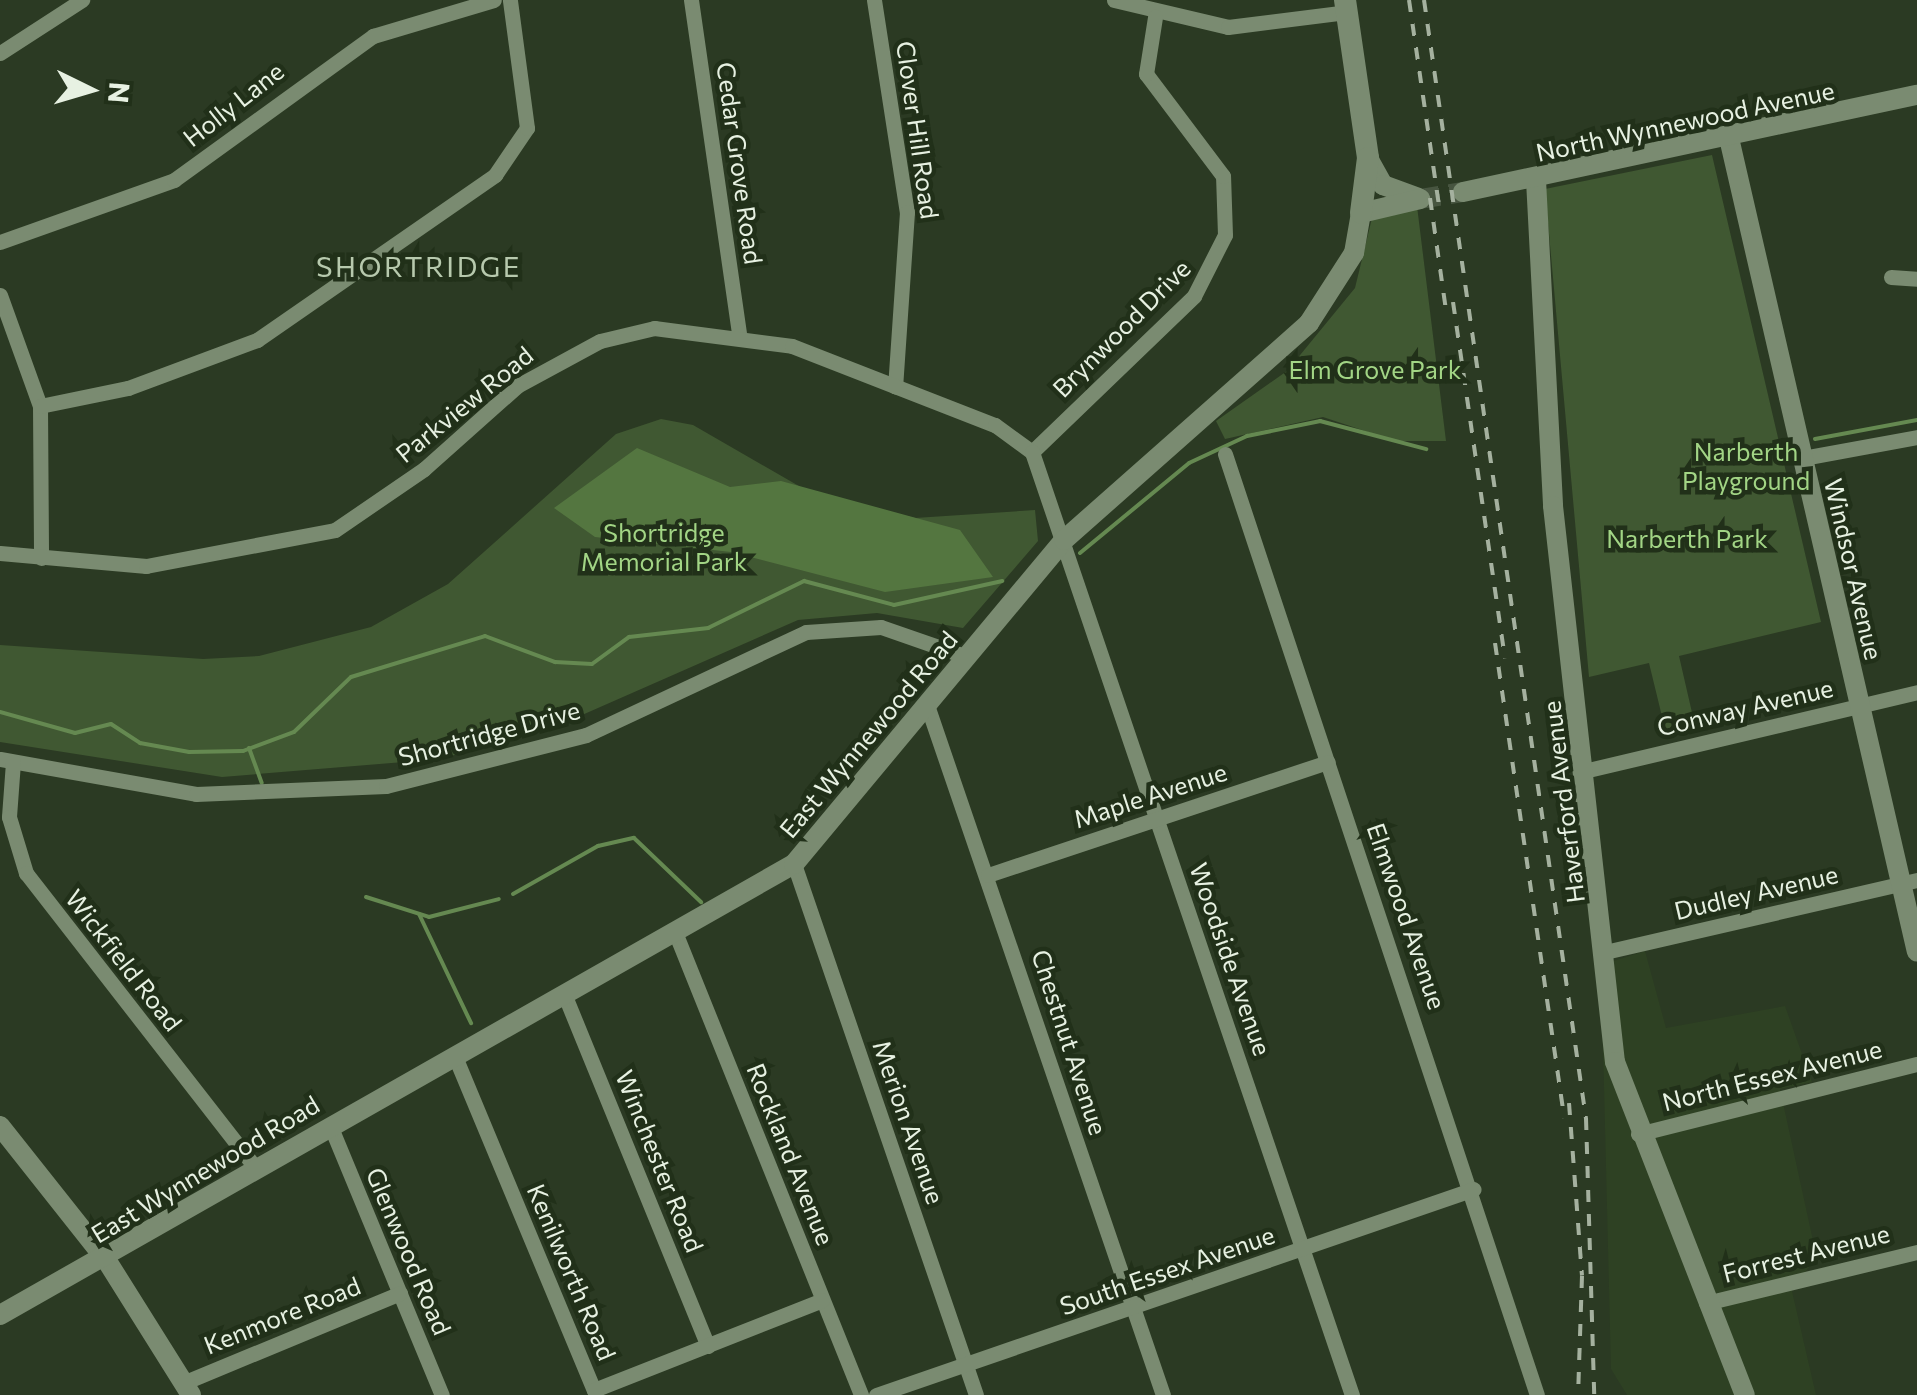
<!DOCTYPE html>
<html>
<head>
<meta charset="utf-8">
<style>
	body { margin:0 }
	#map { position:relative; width:1917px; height:1395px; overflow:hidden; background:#2b3a23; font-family:Commissioner,sans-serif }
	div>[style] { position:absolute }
	.built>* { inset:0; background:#2e4123 }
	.green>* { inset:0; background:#405832 }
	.forest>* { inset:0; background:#547640 }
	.stream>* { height:4px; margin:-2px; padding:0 2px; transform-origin:2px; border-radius:2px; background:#658951 }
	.tertiary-tunnel>* { height:20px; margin-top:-10px; transform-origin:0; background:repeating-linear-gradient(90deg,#475540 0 20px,transparent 0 30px) }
	.minor>* { height:15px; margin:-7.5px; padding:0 7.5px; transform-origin:7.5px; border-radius:7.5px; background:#7a8b71 }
	.tertiary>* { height:20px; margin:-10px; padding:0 10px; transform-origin:10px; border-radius:10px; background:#7a8b71 }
	.secondary>* { height:22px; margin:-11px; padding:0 11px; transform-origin:11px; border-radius:11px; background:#7a8b71 }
	.rail>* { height:4px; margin-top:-2px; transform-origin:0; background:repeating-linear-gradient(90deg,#a5b19f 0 12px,transparent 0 24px) }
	span { translate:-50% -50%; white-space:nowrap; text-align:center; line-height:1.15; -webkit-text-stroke:9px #213019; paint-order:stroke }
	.street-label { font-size:25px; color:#e7f1e2 }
	.park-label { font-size:25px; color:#a2d585 }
	.neighbourhood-label { font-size:28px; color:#b7c9ad; letter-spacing:2.5px }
	.north { position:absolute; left:40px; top:40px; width:100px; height:100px; -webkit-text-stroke:8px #213019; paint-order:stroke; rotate:95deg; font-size:28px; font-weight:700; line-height:40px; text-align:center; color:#e7f1e2 }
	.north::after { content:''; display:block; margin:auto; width:35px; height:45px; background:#e7f1e2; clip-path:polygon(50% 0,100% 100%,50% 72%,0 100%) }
</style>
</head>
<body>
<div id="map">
	<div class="built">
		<i style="clip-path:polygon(1645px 951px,1666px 1028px,1785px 1006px,1812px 1082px,1780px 1089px,1817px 1259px,1791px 1287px,1816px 1395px,1627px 1395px,1611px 1369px,1601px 965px)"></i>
	</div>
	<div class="green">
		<i style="clip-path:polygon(1712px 155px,1821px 622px,1679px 656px,1696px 730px,1667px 737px,1649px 663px,1589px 677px,1545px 189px)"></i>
		<i style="clip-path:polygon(1417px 206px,1446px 441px,1395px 441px,1323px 417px,1225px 439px,1216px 421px,1287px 371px,1355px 288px,1373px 214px)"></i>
		<i style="clip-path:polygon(661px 419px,693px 425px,811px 493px,915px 518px,1035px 510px,1038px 541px,963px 628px,877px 613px,798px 620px,557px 726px,440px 759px,222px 777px,0 742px,0 645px,203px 659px,259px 656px,371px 627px,448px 584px,616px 434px)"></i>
	</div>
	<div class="forest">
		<i style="clip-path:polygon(637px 448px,730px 487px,781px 481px,960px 530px,993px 577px,885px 592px,731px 552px,595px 537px,554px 508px)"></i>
	</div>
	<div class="stream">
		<i style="left:1815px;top:439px;width:104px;rotate:-10.6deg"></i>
		<i style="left:1080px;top:553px;width:141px;rotate:-39.5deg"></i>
		<i style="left:1189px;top:463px;width:64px;rotate:-25deg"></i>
		<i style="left:1247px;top:436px;width:75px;rotate:-11.6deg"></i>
		<i style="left:1320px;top:421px;width:110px;rotate:14.8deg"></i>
		<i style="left:0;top:712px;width:78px;rotate:15.6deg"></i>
		<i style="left:75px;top:733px;width:37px;rotate:-14deg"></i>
		<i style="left:111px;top:724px;width:35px;rotate:33deg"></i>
		<i style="left:140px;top:743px;width:50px;rotate:10.4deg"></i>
		<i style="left:189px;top:752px;width:54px;rotate:-1.1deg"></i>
		<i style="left:243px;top:751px;width:54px;rotate:-20.4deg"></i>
		<i style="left:294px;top:732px;width:79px;rotate:-44deg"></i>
		<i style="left:351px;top:677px;width:140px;rotate:-17deg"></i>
		<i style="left:485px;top:636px;width:75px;rotate:20.4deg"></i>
		<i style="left:555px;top:662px;width:37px;rotate:3deg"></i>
		<i style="left:592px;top:664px;width:46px;rotate:-36.1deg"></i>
		<i style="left:629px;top:637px;width:80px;rotate:-6.5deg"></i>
		<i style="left:708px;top:628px;width:107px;rotate:-26.1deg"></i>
		<i style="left:804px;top:581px;width:93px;rotate:14.9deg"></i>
		<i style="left:894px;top:605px;width:111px;rotate:-12.5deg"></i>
		<i style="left:249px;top:748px;width:37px;rotate:70deg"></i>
		<i style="left:513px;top:894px;width:98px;rotate:-29.5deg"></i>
		<i style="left:598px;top:846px;width:37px;rotate:-13deg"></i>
		<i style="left:634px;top:838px;width:93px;rotate:43.7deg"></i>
		<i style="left:366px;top:897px;width:66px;rotate:17.6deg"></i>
		<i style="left:429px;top:917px;width:72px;rotate:-14.4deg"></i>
		<i style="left:419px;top:914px;width:121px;rotate:64.5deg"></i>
	</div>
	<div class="tertiary-tunnel">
		<i style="left:1420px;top:199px;width:44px;rotate:-9.2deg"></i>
	</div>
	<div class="minor">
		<i style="left:691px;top:0;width:336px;rotate:81.8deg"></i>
		<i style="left:874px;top:0;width:215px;rotate:81.2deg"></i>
		<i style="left:907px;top:212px;width:175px;rotate:93.9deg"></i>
		<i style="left:1114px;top:0;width:117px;rotate:13.3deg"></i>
		<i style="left:1228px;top:27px;width:119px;rotate:-7.2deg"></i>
		<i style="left:0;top:53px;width:98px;rotate:-32.9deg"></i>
		<i style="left:0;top:242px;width:185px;rotate:-19.6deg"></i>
		<i style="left:174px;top:180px;width:246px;rotate:-35.9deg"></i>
		<i style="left:373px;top:36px;width:126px;rotate:-16.6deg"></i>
		<i style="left:1891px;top:277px;width:26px;rotate:4deg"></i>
		<i style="left:0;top:295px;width:118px;rotate:70.2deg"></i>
		<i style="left:40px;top:406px;width:152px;rotate:89.6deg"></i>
		<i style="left:40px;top:406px;width:90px;rotate:-11.6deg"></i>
		<i style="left:128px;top:388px;width:138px;rotate:-20.4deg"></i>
		<i style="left:257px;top:340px;width:290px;rotate:-34.7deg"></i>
		<i style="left:495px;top:175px;width:57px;rotate:-55.8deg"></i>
		<i style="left:527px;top:128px;width:129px;rotate:-97.6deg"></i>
		<i style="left:1032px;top:452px;width:225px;rotate:-43.9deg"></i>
		<i style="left:1194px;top:296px;width:68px;rotate:-63.1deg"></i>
		<i style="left:1225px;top:235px;width:59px;rotate:-91.9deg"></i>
		<i style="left:1223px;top:176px;width:128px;rotate:-127deg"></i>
		<i style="left:1146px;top:74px;width:58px;rotate:-81deg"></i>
		<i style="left:1225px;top:454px;width:991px;rotate:71.66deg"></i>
		<i style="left:1803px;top:458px;width:116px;rotate:-10.4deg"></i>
		<i style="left:0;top:553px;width:147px;rotate:5.1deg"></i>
		<i style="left:146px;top:566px;width:192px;rotate:-10.8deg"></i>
		<i style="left:335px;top:530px;width:108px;rotate:-34.4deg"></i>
		<i style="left:424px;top:469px;width:125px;rotate:-41.7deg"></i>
		<i style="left:517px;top:386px;width:94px;rotate:-28.5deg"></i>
		<i style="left:600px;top:341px;width:56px;rotate:-13.5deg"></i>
		<i style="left:654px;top:328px;width:139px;rotate:7.4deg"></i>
		<i style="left:792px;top:346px;width:218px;rotate:21.3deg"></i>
		<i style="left:995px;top:425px;width:46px;rotate:36.1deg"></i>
		<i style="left:1032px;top:452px;width:996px;rotate:71.26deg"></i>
		<i style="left:927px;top:705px;width:729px;rotate:71.12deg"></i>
		<i style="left:0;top:759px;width:199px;rotate:10.1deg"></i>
		<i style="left:196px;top:794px;width:190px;rotate:-2.4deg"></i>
		<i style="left:386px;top:786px;width:206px;rotate:-14.3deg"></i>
		<i style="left:586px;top:735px;width:243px;rotate:-25.1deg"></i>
		<i style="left:806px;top:632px;width:75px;rotate:-3.8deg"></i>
		<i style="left:881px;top:627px;width:91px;rotate:19.2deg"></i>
		<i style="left:13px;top:762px;width:55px;rotate:94.2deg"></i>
		<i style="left:9px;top:817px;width:59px;rotate:73.1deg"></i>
		<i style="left:26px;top:873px;width:373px;rotate:52.1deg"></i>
		<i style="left:1584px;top:771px;width:342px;rotate:-13.3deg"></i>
		<i style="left:794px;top:864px;width:561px;rotate:71.08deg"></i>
		<i style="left:988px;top:875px;width:358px;rotate:-18.4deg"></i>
		<i style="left:675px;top:932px;width:499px;rotate:68.1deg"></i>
		<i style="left:1605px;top:952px;width:320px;rotate:-13deg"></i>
		<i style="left:565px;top:996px;width:378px;rotate:67.8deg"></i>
		<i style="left:456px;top:1059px;width:359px;rotate:67.4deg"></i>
		<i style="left:594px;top:1390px;width:245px;rotate:-21.5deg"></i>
		<i style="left:330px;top:1125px;width:292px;rotate:67.5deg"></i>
		<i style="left:1638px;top:1134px;width:288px;rotate:-14.1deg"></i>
		<i style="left:1706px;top:1303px;width:217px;rotate:-13.6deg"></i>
		<i style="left:183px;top:1383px;width:235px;rotate:-22.5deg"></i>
		<i style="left:876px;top:1395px;width:632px;rotate:-19.01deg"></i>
	</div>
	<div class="tertiary">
		<i style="left:1729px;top:138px;width:835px;rotate:77deg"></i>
		<i style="left:1368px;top:158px;width:31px;rotate:61deg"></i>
		<i style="left:1383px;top:185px;width:37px;rotate:20deg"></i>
		<i style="left:1536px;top:180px;width:326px;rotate:87deg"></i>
		<i style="left:1553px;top:506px;width:559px;rotate:83.64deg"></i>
		<i style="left:1615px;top:1062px;width:357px;rotate:68.7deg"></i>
		<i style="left:1463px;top:192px;width:464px;rotate:-12.1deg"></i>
		<i style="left:0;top:1126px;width:172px;rotate:51.6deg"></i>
		<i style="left:107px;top:1261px;width:158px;rotate:57.9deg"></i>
		<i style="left:0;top:1315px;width:913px;rotate:-29.6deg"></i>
		<i style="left:794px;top:864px;width:422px;rotate:-50.2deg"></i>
		<i style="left:1064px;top:540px;width:327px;rotate:-41.5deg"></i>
		<i style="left:1309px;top:323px;width:83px;rotate:-57.3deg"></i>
		<i style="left:1354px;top:253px;width:41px;rotate:-80.1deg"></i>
		<i style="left:1361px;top:213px;width:61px;rotate:-13.3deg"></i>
	</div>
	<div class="secondary">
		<i style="left:1345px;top:0;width:160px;rotate:81.7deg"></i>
		<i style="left:1368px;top:158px;width:55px;rotate:97.3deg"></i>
	</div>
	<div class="rail">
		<i style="left:1409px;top:0;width:215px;rotate:81.7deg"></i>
		<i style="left:1424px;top:0;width:1130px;rotate:81.76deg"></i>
		<i style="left:1586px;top:1118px;width:277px;rotate:88.3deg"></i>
		<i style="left:1430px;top:198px;width:120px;rotate:81.9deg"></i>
		<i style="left:1453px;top:302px;width:360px;rotate:81.7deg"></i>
		<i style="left:1495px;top:643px;width:480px;rotate:81.7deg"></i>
		<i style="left:1569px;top:1103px;width:173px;rotate:85.7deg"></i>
		<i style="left:1582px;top:1276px;width:119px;rotate:91.9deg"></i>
	</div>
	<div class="street-label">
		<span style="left:233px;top:104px;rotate:-38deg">Holly Lane</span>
		<span style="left:1685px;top:121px;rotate:-12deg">North Wynnewood Avenue</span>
		<span style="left:918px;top:130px;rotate:82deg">Clover Hill Road</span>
		<span style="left:740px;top:163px;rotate:82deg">Cedar Grove Road</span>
		<span style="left:1121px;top:328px;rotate:-45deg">Brynwood Drive</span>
		<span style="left:464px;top:404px;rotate:-39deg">Parkview Road</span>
		<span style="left:1854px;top:569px;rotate:77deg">Windsor Avenue</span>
		<span style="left:1745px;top:707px;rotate:-13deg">Conway Avenue</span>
		<span style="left:489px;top:733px;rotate:-15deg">Shortridge Drive</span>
		<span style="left:868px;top:734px;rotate:-50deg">East Wynnewood Road</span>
		<span style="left:1150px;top:795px;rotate:-18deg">Maple Avenue</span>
		<span style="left:1563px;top:802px;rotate:-97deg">Haverford Avenue</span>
		<span style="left:1756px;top:892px;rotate:-13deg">Dudley Avenue</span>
		<span style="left:1407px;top:916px;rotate:71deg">Elmwood Avenue</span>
		<span style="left:1231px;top:959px;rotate:71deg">Woodside Avenue</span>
		<span style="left:124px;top:960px;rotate:52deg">Wickfield Road</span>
		<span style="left:1070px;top:1042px;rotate:72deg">Chestnut Avenue</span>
		<span style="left:1772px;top:1075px;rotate:-14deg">North Essex Avenue</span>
		<span style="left:909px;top:1122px;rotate:71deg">Merion Avenue</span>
		<span style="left:791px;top:1154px;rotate:68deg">Rockland Avenue</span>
		<span style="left:660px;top:1161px;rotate:68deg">Winchester Road</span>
		<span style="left:205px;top:1169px;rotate:-31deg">East Wynnewood Road</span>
		<span style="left:409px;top:1251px;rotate:67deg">Glenwood Road</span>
		<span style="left:1806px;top:1253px;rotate:-14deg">Forrest Avenue</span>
		<span style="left:1167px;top:1270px;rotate:-19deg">South Essex Avenue</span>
		<span style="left:572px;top:1272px;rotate:67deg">Kenilworth Road</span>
		<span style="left:282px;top:1315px;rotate:-22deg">Kenmore Road</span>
	</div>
	<div class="park-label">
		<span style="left:1375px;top:369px">Elm Grove Park</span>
		<span style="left:1746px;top:466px">Narberth<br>Playground</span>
		<span style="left:664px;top:547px">Shortridge<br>Memorial Park</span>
		<span style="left:1687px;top:538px">Narberth Park</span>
	</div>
	<div class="neighbourhood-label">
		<span style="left:419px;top:266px">SHORTRIDGE</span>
	</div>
	<div class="north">N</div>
</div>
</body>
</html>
